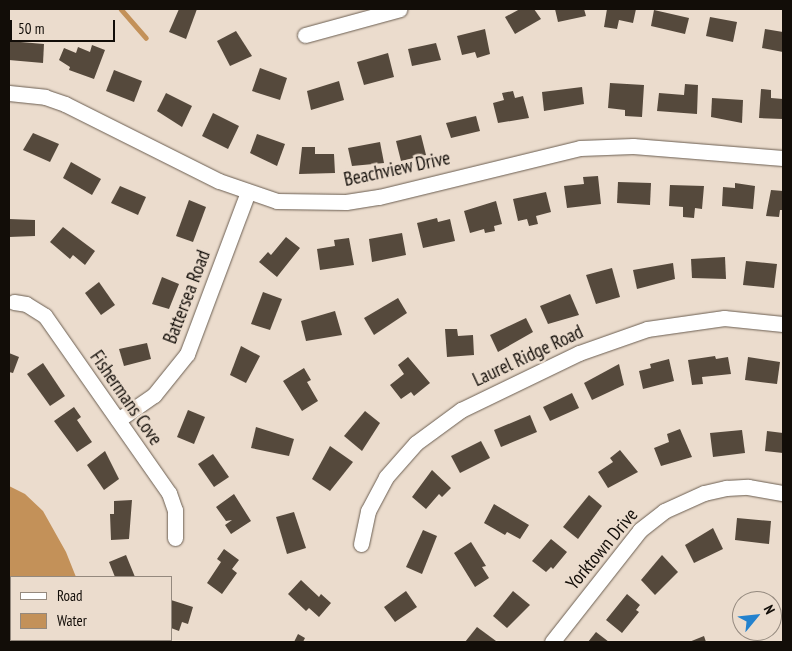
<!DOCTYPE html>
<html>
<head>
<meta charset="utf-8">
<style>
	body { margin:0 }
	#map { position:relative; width:792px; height:651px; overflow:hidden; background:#ebdccd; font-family:"PT Sans Narrow",sans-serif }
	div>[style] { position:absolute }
	.water>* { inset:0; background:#c39159 }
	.stream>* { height:4.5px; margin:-2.25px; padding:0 2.25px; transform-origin:2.25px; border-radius:2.25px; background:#c39159 }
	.building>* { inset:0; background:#55493c }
	.roads { filter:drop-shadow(0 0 1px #6b5e51) drop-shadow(0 0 1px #6b5e51) }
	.minor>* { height:15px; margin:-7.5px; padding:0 7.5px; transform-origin:7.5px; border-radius:7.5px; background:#fff }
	span { translate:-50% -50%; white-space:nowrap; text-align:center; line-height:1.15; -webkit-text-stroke:5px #ebdccd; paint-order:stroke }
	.street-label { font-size:19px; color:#120d08 }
	.frame { position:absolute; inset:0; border:10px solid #120d08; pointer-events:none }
	.legend { position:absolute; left:10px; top:576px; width:162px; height:65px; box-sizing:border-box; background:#ebdccd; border:1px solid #94897e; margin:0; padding:6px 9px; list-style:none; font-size:15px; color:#120d08 }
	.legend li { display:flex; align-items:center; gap:10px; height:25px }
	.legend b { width:25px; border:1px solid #94897e }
	.north { position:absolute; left:732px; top:591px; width:50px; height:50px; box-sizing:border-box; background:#ebdccd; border:1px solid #94897e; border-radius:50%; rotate:62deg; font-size:14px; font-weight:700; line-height:20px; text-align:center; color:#120d08 }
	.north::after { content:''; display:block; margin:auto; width:18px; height:22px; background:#2382ce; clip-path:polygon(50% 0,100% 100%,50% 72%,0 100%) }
	.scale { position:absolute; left:10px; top:20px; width:105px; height:22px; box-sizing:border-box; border:2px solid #120d08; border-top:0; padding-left:6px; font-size:15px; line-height:18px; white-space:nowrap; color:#120d08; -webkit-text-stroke:4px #ebdccd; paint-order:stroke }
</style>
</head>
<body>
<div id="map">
	<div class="water">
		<i style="clip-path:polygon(9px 486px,25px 494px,43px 511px,66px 552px,76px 577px,11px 577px,11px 640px,113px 642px,9px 642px)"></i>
	</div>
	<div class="stream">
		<i style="left:121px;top:9px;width:38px;rotate:49deg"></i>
	</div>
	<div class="building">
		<i style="clip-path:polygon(179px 9px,197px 9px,186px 39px,169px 32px)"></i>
		<i style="clip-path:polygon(520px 9px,534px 9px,541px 19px,515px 34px,505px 17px)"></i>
		<i style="clip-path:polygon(555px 9px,584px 9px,586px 16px,558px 22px)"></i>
		<i style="clip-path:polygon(607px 9px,636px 9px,633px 23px,619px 20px,617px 29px,604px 27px)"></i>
		<i style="clip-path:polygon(654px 10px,689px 18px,685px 34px,651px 26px)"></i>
		<i style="clip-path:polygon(710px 17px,737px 22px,733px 42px,706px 36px)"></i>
		<i style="clip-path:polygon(485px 29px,490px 54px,477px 58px,475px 52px,462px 55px,457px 36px)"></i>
		<i style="clip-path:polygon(765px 29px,783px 32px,783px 52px,762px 48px)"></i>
		<i style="clip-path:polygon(236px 31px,252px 56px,230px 66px,217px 41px)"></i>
		<i style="clip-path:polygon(9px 41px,44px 44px,43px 63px,9px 60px)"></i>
		<i style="clip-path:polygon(436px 43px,441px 60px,412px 66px,408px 49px)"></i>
		<i style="clip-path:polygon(92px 45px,105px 50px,94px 79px,69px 70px,70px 67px,59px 60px,64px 48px,76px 53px,78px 47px,90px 52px)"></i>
		<i style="clip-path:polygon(388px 53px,394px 77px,364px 85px,357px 62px)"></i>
		<i style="clip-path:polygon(260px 68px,287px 78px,280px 100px,252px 91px)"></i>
		<i style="clip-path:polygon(114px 70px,142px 81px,134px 102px,106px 91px)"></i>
		<i style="clip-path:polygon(339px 81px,344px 100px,311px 110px,307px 91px)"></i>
		<i style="clip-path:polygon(610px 83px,644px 85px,642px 117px,625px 116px,625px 110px,608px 108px)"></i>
		<i style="clip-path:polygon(685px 84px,698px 85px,697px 114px,657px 111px,659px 93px,684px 95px)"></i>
		<i style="clip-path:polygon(582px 87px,584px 104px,544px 111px,542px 92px)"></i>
		<i style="clip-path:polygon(761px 89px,771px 90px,771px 98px,783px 99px,783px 119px,759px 118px)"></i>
		<i style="clip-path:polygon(513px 91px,515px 98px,523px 96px,529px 118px,498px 123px,493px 103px,504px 100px,502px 93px)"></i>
		<i style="clip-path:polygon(166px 93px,192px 106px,182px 127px,157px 111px)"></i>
		<i style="clip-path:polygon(712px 98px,743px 100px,742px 123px,711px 117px)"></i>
		<i style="clip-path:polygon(213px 113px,239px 126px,228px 149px,202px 136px)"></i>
		<i style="clip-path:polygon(476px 116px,480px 131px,451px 138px,446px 123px)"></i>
		<i style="clip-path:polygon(33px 133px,59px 144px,50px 162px,23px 150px)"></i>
		<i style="clip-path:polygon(257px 134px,285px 144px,277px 166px,250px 153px)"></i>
		<i style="clip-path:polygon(421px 135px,426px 155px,401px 161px,396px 141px)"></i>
		<i style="clip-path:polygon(380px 142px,384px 163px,352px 166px,348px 148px)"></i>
		<i style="clip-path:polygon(302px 147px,315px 147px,315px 154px,334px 154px,335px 173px,299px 174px)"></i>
		<i style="clip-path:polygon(71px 162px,101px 179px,92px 195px,63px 178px)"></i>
		<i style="clip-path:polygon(598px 176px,601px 204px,567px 208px,564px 186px,584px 184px,583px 177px)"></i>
		<i style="clip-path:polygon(618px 182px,651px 183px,650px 205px,617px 203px)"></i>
		<i style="clip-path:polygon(735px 183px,755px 186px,753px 209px,722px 206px,723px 187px,735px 188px)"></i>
		<i style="clip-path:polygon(670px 185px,704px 186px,702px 209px,695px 208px,694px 218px,683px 217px,683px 207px,669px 206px)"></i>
		<i style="clip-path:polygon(120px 186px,146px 197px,138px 215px,111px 203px)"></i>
		<i style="clip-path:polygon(771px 190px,783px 191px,783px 210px,780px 210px,779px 217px,766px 216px)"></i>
		<i style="clip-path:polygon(546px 192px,551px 212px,536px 216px,538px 224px,529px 226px,527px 219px,518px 221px,513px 199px)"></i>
		<i style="clip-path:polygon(189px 200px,206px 207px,193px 242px,176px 236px)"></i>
		<i style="clip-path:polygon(496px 201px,502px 224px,494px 226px,495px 231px,485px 233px,484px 229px,470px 233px,464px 211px)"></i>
		<i style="clip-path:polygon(437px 218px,438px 222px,450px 219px,455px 241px,423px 248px,417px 223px)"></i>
		<i style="clip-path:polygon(9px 219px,35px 220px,35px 236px,9px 237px)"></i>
		<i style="clip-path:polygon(63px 227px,95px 251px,85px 265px,73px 255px,70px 259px,50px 242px)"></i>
		<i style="clip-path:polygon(402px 233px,406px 255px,372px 262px,369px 239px)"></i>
		<i style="clip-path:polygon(286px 237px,300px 248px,277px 277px,259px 262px,268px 252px,271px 255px)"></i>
		<i style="clip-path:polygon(349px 238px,354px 265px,320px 270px,317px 249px,335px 246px,334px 240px)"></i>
		<i style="clip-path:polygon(725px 257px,726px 279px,692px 278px,691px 259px)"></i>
		<i style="clip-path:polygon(746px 261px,777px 264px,774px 288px,743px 285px)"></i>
		<i style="clip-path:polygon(673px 263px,675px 279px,637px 289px,633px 270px)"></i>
		<i style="clip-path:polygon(612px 268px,620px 297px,596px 304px,586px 275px)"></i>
		<i style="clip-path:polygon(162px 277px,179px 284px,169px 309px,152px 304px)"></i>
		<i style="clip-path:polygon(99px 282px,115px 305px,101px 315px,85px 293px)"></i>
		<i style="clip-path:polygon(263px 292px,282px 299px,270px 330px,251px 324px)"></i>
		<i style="clip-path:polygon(570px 294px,579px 315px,548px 324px,540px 306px)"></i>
		<i style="clip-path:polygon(398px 298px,407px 313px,374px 335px,364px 318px)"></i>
		<i style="clip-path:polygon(335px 311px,342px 335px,306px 341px,301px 321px)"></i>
		<i style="clip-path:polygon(526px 318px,533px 332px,498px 352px,490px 335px)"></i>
		<i style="clip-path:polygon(445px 329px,457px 329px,458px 336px,473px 335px,474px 355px,447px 357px)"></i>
		<i style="clip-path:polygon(147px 343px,151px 359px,124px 366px,119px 349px)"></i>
		<i style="clip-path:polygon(241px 346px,260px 356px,246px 383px,230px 375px)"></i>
		<i style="clip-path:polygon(9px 353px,19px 357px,13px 373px,9px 372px)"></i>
		<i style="clip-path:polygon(715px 356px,716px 359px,728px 357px,731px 374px,702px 377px,703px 384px,692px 385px,688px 360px)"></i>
		<i style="clip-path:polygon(408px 357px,430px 383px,414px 396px,411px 392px,401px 399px,390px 385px,404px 374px,398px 365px)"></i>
		<i style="clip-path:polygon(748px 357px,780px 362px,777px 384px,745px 380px)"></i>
		<i style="clip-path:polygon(669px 359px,674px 381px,643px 389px,639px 371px,651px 368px,650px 364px)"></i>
		<i style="clip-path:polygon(43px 363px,65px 396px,50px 406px,27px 374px)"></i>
		<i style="clip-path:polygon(619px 364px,624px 385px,592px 400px,584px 383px)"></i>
		<i style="clip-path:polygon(304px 368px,311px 380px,307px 382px,318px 401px,302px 411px,283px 381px)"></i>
		<i style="clip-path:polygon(572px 393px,579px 408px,550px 421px,543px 407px)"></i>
		<i style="clip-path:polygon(74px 407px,81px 417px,77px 420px,92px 442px,77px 452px,54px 421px)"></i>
		<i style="clip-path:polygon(188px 410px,205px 417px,194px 444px,177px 437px)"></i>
		<i style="clip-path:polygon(365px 411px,380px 423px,362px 451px,344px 436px)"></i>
		<i style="clip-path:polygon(530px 415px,537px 432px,501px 447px,494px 430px)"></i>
		<i style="clip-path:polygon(256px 427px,294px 439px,289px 456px,251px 448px)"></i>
		<i style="clip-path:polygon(680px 429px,692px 457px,661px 466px,654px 448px,669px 442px,667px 434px)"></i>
		<i style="clip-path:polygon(742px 430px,745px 453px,713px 457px,710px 433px)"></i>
		<i style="clip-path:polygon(767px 431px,783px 433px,783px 453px,765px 451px)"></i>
		<i style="clip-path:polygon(481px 441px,490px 458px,460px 473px,451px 456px)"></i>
		<i style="clip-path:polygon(330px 446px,353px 462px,330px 491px,312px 479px)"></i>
		<i style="clip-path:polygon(620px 450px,638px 472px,608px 488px,598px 472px,613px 462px,610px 458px)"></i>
		<i style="clip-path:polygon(105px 451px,119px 479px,104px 490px,87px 465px)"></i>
		<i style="clip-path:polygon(213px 454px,229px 477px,214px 487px,198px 464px)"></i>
		<i style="clip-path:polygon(432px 470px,451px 488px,442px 497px,439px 494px,426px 509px,412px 497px)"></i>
		<i style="clip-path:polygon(234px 494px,251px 521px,231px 534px,225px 525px,232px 520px,226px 521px,216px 507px)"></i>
		<i style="clip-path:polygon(589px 495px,602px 506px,578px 539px,563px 527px)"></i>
		<i style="clip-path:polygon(132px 500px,129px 539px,111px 540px,110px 514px,114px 514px,114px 501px)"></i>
		<i style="clip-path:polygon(494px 504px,529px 525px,520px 539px,507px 532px,505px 535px,484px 523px)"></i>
		<i style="clip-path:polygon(294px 512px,306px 548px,287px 554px,276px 517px)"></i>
		<i style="clip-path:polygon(737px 518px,771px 521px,769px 544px,735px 540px)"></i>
		<i style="clip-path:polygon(713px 528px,723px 549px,694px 563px,685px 545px)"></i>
		<i style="clip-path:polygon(423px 530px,437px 536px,422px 574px,406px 567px)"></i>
		<i style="clip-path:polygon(551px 539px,567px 552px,553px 569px,551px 567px,546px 572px,532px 561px)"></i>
		<i style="clip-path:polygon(471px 542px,486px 566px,482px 567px,489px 578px,475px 587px,454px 553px)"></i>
		<i style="clip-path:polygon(224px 549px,239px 560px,232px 569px,237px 573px,222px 594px,207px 583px,221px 562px,217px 559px)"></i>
		<i style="clip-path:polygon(126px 555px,135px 577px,115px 577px,109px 562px)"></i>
		<i style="clip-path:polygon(662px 555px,678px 572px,655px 595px,641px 580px)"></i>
		<i style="clip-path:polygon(301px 580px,319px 597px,321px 594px,331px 603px,319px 617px,309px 608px,306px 611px,288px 594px)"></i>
		<i style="clip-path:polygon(406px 591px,417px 607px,395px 622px,384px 607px)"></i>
		<i style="clip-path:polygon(513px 591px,530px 605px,507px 628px,493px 616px)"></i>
		<i style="clip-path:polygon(627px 594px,640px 605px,636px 610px,639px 612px,622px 633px,606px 620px)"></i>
		<i style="clip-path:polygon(171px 600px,193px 607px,188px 624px,182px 622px,179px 631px,171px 628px)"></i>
		<i style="clip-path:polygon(477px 627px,496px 641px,495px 642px,465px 642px)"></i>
		<i style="clip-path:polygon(596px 632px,609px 642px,588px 642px)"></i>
		<i style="clip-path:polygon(298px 634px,305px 638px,303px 642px,294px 642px)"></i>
		<i style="clip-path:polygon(704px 636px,706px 642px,689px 642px)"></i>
	</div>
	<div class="roads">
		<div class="minor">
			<i style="left:305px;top:35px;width:98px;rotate:-15.3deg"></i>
			<i style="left:9px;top:93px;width:36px;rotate:6deg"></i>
			<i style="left:45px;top:97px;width:21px;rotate:19deg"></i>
			<i style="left:65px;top:104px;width:172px;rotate:26.6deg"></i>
			<i style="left:219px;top:181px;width:61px;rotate:19deg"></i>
			<i style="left:277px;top:201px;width:69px;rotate:0.8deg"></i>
			<i style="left:346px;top:202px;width:33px;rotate:-9deg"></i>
			<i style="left:379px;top:197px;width:207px;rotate:-13.7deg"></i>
			<i style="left:580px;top:148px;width:53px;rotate:-2.2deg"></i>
			<i style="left:633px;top:146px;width:150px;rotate:4.6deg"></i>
			<i style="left:14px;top:302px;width:12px;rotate:9deg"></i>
			<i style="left:26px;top:304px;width:22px;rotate:32deg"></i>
			<i style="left:45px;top:316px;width:216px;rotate:55deg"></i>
			<i style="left:169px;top:493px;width:18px;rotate:71deg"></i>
			<i style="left:175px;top:510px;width:28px;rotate:90deg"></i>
			<i style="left:118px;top:420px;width:44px;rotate:-34.8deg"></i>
			<i style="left:154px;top:395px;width:53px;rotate:-51.2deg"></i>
			<i style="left:187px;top:354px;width:173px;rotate:-69.4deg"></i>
			<i style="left:361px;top:544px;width:34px;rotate:-78deg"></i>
			<i style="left:368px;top:511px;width:38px;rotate:-62deg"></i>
			<i style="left:386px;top:477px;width:45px;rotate:-48.6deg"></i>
			<i style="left:416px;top:443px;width:56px;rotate:-36.3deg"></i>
			<i style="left:461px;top:410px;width:131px;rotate:-25.8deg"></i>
			<i style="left:579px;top:353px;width:72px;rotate:-19.4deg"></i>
			<i style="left:647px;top:329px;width:78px;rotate:-8.1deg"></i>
			<i style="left:724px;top:318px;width:59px;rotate:5.8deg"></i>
			<i style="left:552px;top:642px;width:142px;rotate:-51.8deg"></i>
			<i style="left:640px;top:530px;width:31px;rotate:-38deg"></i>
			<i style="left:664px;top:511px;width:44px;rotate:-24.2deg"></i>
			<i style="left:704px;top:493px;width:23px;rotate:-13deg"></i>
			<i style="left:726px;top:488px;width:22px;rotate:-3deg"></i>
			<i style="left:748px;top:487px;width:36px;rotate:10deg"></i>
		</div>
	</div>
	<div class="street-label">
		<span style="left:397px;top:169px;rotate:-12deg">Beachview Drive</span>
		<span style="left:187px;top:297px;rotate:-69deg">Battersea Road</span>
		<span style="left:528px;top:356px;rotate:-25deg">Laurel Ridge Road</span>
		<span style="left:126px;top:398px;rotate:55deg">Fishermans Cove</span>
		<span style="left:602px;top:549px;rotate:-50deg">Yorktown Drive</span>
	</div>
	<div class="frame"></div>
	<ul class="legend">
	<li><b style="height:6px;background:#fff"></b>Road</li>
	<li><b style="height:14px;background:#c39159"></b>Water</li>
	</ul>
	<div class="north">N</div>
	<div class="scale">50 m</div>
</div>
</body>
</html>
